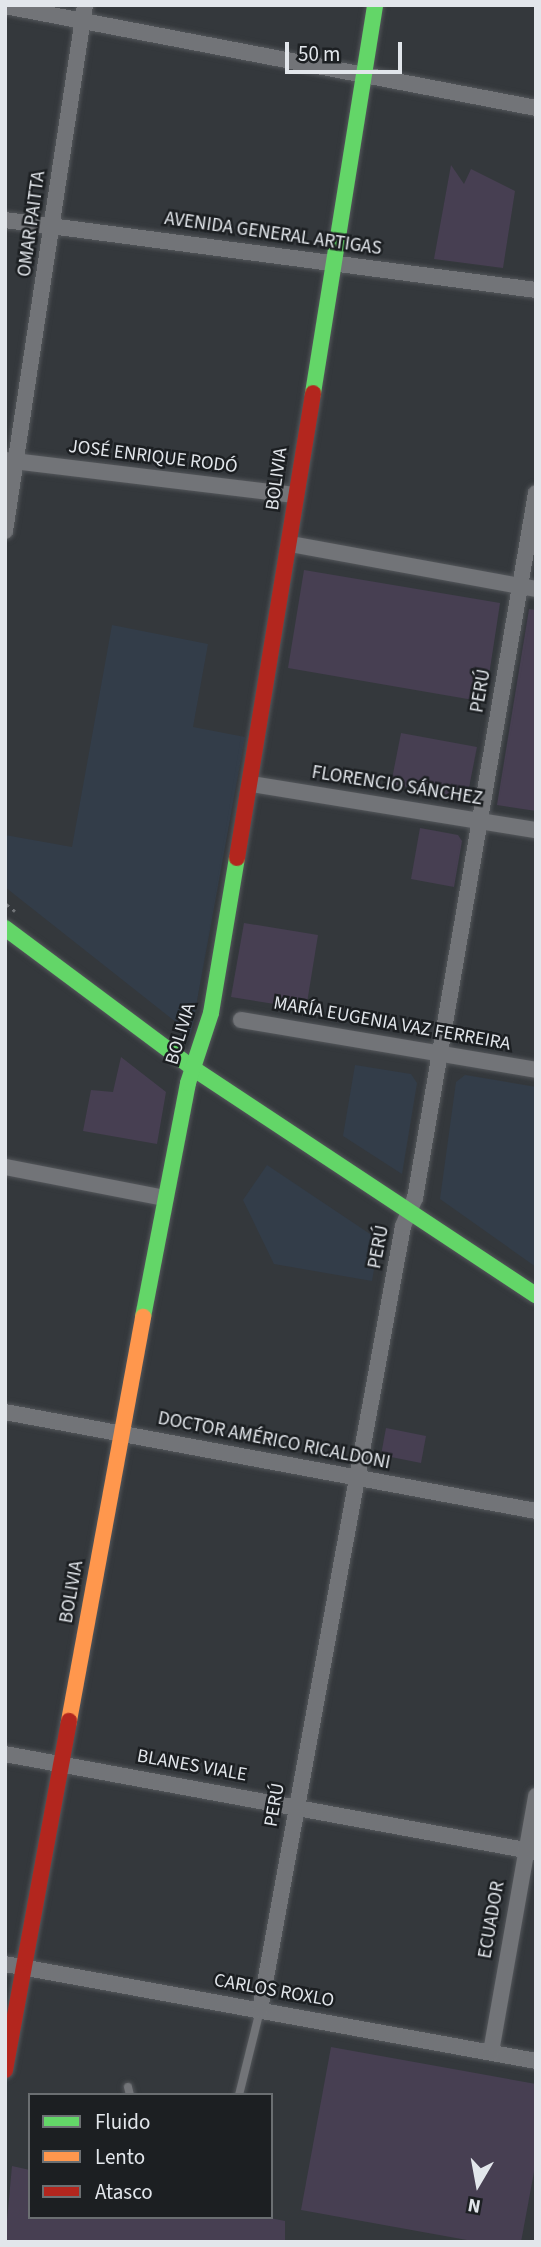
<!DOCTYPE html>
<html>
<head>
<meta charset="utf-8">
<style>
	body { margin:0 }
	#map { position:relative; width:541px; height:2247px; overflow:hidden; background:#34383c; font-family:"Source Sans 3",sans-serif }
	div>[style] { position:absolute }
	.built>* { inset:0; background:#333d49 }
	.green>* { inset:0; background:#473f52 }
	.path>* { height:2.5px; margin-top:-1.25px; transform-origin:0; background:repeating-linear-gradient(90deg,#717478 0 5px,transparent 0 10px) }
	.roads { filter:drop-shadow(0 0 2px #54575b) drop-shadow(0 0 2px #54575b) }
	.lane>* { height:8px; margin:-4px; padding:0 4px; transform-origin:4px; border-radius:4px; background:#727478 }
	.street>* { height:16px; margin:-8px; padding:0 8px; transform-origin:8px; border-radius:8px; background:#727478 }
	.fast>* { height:16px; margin:-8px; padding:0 8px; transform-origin:8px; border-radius:8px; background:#63d668 }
	.slow>* { height:16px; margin:-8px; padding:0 8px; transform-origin:8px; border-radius:8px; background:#ff974d }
	.jam>* { height:16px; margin:-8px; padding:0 8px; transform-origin:8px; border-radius:8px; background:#b3261e }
	span { translate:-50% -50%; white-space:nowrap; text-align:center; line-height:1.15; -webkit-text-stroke:5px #1c1f22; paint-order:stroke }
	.street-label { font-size:19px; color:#e2e6eb }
	.frame { position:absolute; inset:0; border:7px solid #e2e6eb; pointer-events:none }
	.legend { position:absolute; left:28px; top:2093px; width:245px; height:126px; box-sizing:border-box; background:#1c1f22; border:2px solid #6b6f72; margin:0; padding:9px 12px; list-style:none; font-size:21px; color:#e2e6eb }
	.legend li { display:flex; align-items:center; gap:14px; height:35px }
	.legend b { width:35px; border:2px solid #6b6f72 }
	.north { position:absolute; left:443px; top:2149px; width:70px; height:70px; -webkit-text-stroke:5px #1c1f22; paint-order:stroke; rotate:190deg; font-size:19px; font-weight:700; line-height:28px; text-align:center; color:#e2e6eb }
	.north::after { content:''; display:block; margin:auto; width:24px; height:32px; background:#e2e6eb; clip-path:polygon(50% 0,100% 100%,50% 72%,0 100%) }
	.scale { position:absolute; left:285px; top:42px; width:117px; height:32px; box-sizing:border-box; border:4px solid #e2e6eb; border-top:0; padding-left:9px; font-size:21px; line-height:24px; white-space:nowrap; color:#e2e6eb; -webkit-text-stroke:5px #1c1f22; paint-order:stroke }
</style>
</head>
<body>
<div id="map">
	<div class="built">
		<i style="clip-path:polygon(112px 625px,208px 644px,193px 727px,245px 737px,191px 1034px,5px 887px,5px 835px,72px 847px)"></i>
		<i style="clip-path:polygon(355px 1065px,411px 1074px,417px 1083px,402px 1174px,343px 1136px)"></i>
		<i style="clip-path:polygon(465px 1075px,536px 1087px,536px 1267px,440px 1199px,456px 1082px)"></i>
		<i style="clip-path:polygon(267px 1165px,379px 1240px,372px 1281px,274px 1264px,243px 1200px)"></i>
	</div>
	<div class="green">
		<i style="clip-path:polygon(451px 165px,464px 184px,471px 169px,515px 191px,503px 268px,434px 259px)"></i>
		<i style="clip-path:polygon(304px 570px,500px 603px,485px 702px,288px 668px)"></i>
		<i style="clip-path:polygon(529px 609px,536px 610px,536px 811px,497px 805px)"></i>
		<i style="clip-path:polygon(401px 733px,477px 747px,467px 798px,391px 784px)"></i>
		<i style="clip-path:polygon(420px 828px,458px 835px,462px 841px,454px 887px,411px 879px)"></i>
		<i style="clip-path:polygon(244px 923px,318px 935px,306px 1009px,231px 997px)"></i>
		<i style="clip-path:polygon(121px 1057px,166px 1092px,157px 1144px,83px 1131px,91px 1090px,113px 1092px)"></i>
		<i style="clip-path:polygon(386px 1428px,426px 1436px,421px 1463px,381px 1455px)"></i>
		<i style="clip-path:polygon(331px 2047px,536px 2084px,536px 2161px,521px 2242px,478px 2242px,301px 2210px)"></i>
		<i style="clip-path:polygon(12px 2166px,30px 2170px,30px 2217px,265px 2217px,285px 2221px,285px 2242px,5px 2242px)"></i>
	</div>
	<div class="path">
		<i style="left:5px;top:903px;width:13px;rotate:39deg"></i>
	</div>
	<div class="roads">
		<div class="lane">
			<i style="left:128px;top:2087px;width:8px;rotate:76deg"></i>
			<i style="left:239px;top:2095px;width:88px;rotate:-76.1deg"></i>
		</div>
		<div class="street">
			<i style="left:5px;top:6px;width:541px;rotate:10.87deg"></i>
			<i style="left:5px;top:220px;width:536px;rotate:7.51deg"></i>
			<i style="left:5px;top:460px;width:292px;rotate:6.9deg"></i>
			<i style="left:5px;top:531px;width:532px;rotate:-81.35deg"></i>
			<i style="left:291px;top:544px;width:249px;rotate:10.4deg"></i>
			<i style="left:251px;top:784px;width:289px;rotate:9.2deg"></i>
			<i style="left:241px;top:1020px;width:299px;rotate:9.6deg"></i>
			<i style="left:5px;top:1167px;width:163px;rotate:11deg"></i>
			<i style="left:5px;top:1412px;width:540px;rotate:10.56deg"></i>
			<i style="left:5px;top:1754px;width:540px;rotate:10.46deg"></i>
			<i style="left:5px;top:1964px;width:540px;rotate:10.35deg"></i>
			<i style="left:260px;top:2010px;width:797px;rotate:-79.66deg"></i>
			<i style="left:403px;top:1226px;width:30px;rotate:-67deg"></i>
			<i style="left:415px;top:1198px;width:715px;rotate:-80.26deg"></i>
			<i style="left:491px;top:2052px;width:260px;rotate:-80deg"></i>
		</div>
		<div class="fast">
			<i style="left:313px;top:393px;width:393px;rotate:-80.9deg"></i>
			<i style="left:5px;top:928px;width:236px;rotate:36.7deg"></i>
			<i style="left:194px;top:1069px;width:410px;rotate:33.5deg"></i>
			<i style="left:143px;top:1317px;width:238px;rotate:-79.1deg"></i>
			<i style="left:188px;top:1083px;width:74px;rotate:-71.8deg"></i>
			<i style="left:211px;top:1013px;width:157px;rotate:-80.5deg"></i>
		</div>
		<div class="slow">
			<i style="left:69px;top:1721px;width:411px;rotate:-79.6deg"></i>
		</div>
		<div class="jam">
			<i style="left:237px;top:858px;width:471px;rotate:-80.7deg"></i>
			<i style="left:5px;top:2070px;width:355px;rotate:-79.6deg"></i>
		</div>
	</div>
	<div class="street-label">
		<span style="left:32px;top:224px;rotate:-82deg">OMAR PAITTA</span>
		<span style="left:273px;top:234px;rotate:8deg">AVENIDA GENERAL ARTIGAS</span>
		<span style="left:153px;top:457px;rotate:7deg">JOSÉ ENRIQUE RODÓ</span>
		<span style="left:277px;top:479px;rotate:-82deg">BOLIVIA</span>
		<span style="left:481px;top:691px;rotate:-80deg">PERÚ</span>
		<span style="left:397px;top:786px;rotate:9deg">FLORENCIO SÁNCHEZ</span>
		<span style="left:392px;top:1024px;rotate:10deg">MARÍA EUGENIA VAZ FERREIRA</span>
		<span style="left:181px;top:1034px;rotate:-73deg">BOLIVIA</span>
		<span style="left:379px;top:1247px;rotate:-79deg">PERÚ</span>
		<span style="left:274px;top:1441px;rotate:11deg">DOCTOR AMÉRICO RICALDONI</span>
		<span style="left:72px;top:1592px;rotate:-80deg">BOLIVIA</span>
		<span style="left:192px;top:1766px;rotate:10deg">BLANES VIALE</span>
		<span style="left:275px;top:1805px;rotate:-80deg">PERÚ</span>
		<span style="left:492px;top:1920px;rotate:-80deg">ECUADOR</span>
		<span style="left:274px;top:1991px;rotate:10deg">CARLOS ROXLO</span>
	</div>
	<div class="frame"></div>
	<ul class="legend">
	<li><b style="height:9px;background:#63d668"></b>Fluido</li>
	<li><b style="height:9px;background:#ff974d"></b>Lento</li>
	<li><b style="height:9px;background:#b3261e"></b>Atasco</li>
	</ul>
	<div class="north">N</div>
	<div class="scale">50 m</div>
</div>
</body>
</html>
